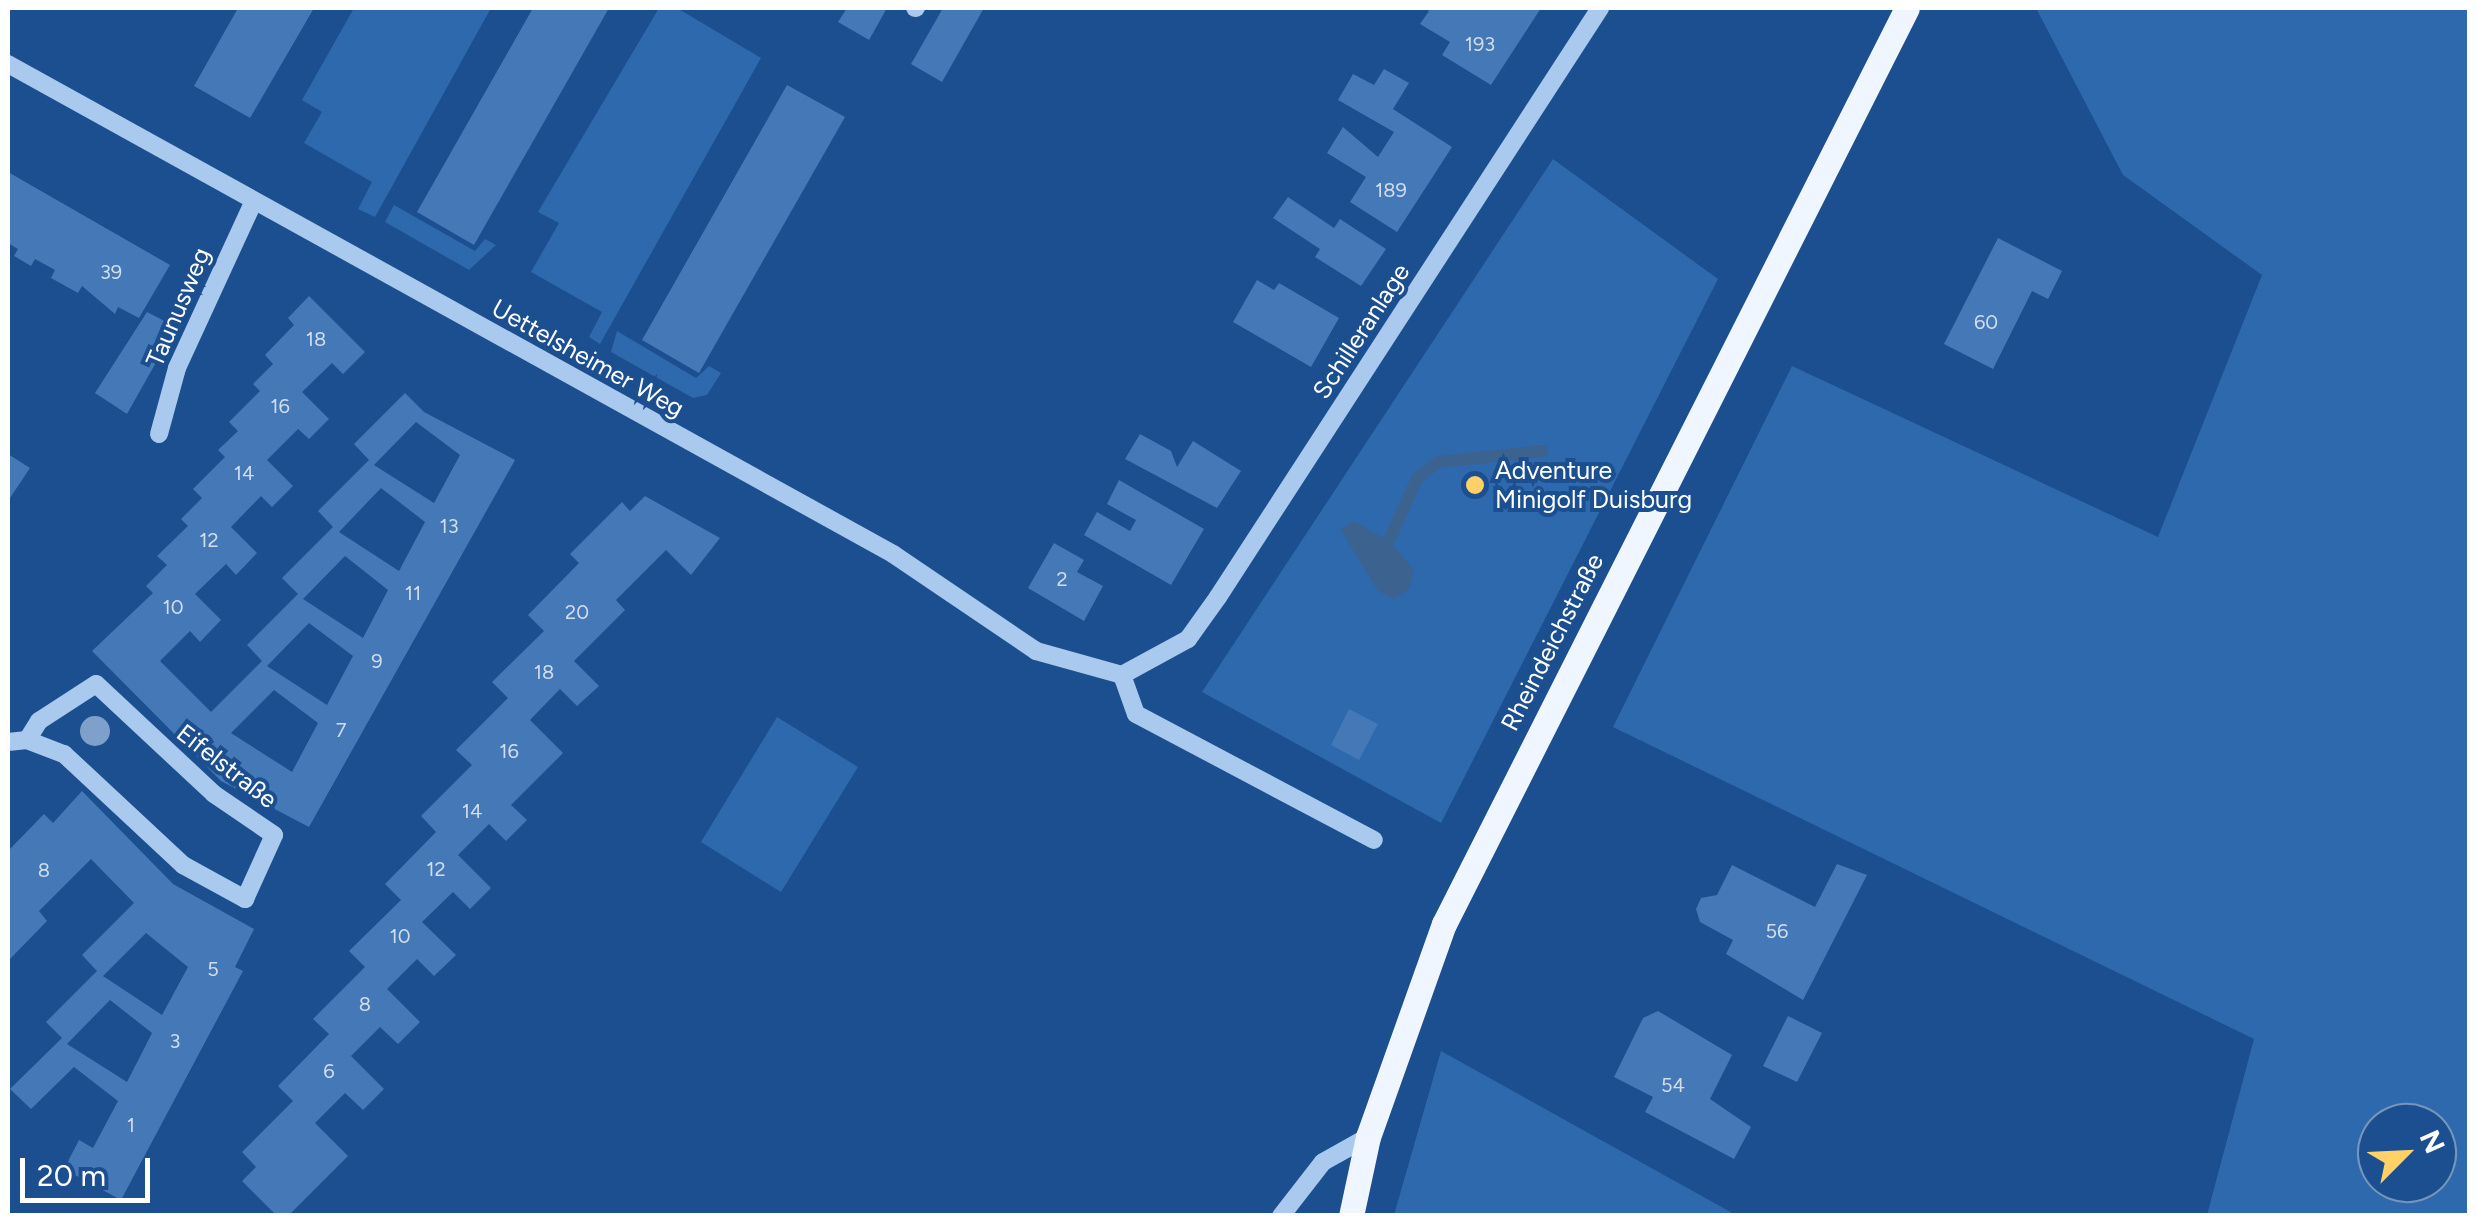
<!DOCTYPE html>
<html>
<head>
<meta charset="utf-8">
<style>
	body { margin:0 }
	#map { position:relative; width:2477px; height:1223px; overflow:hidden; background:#1b4f8f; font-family:Figtree,sans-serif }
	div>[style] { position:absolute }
	.green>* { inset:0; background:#2e69ad }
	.water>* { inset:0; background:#3c6290 }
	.stream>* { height:12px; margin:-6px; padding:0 6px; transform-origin:6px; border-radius:6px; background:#3c6290 }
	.building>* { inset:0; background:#4478b7 }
	.minor>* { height:18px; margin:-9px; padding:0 9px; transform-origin:9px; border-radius:9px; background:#a9c9ee }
	.major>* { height:25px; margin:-12.5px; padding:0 12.5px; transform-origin:12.5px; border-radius:12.5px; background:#f0f6ff }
	.trees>* { width:30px; height:30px; margin:-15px; border-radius:50%; background:#7ea0ca }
	.dots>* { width:28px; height:28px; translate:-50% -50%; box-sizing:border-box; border:5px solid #1b4f8f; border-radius:50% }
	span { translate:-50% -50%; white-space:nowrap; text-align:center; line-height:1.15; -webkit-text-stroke:8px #1b4f8f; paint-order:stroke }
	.number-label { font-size:20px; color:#d0dded }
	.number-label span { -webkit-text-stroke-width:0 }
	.street-label { font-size:25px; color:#fff }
	.poi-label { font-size:25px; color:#fff }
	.left { translate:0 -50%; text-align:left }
	.frame { position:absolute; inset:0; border:10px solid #fff; pointer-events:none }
	.north { position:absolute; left:2357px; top:1103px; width:100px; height:100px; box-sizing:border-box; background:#1b4f8f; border:2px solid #7695bc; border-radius:50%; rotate:66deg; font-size:28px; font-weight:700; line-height:40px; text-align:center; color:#fff }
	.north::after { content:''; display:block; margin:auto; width:35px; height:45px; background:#ffd166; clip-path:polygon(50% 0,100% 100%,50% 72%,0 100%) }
	.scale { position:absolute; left:20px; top:1158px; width:130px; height:45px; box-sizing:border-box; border:5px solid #fff; border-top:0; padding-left:12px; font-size:30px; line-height:35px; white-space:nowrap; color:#fff; -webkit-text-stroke:8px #1b4f8f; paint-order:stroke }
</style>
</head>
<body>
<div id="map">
	<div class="green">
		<i style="clip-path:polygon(354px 8px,491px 8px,375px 217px,358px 209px,372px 182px,304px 143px,322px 112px,302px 100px)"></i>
		<i style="clip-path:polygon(659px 8px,677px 8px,761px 58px,600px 344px,589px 337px,602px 312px,531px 272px,559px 223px,538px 212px)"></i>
		<i style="clip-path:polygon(evenodd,2036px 8px,2469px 8px,2469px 1215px,2207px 1215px,2254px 1039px,1613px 727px,1792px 366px,2158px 537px,2262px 275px,2123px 175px,2036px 8px,2437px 1123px,2437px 1183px,2377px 1183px,2377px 1123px,2437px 1123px)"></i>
		<i style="clip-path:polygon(1553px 159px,1718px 279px,1441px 823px,1202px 692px)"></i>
		<i style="clip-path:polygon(394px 205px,475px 251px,485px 239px,496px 245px,469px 270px,385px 222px)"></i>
		<i style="clip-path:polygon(617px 331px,696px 378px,709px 366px,721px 373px,707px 395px,693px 398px,611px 352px)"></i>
		<i style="clip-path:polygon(777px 717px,858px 767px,781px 892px,701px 842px)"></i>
		<i style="clip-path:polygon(1441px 1051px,1736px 1215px,1394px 1215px)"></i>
	</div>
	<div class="water">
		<i style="clip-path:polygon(1354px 521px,1389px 541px,1414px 570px,1409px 589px,1394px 599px,1378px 591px,1341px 530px)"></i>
	</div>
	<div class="stream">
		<i style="left:1389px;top:541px;width:69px;rotate:-66deg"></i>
		<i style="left:1417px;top:478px;width:26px;rotate:-37deg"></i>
		<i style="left:1438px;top:462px;width:105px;rotate:-6deg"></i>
	</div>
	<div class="building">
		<i style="clip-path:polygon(238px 8px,314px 8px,250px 118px,194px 86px)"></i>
		<i style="clip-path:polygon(533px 8px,609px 8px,474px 245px,417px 212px)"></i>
		<i style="clip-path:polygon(847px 8px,887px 8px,869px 40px,838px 22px)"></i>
		<i style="clip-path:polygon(943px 8px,984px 8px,942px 82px,911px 64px)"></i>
		<i style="clip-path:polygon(1423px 8px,1541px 8px,1491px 85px,1442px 55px,1450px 42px,1420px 24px,1429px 11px)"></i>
		<i style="clip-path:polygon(1384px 69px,1409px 83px,1393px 109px,1452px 147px,1397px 232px,1350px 202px,1366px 177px,1327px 153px,1343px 127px,1378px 157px,1385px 146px,1394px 132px,1338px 100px,1353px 74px,1374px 85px)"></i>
		<i style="clip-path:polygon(787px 85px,845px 117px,699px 373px,642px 340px)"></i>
		<i style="clip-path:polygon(8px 172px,170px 265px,139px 318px,118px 307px,115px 314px,82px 286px,78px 293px,51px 278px,55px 270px,35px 259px,31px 266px,14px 256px,18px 249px,8px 243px)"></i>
		<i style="clip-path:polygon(1288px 197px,1334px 228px,1340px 219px,1386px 249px,1361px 286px,1315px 257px,1320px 249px,1273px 218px)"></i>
		<i style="clip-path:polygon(1998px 238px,2062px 271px,2048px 299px,2032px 291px,1993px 369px,1944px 344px)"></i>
		<i style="clip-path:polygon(1257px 280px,1274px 290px,1279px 283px,1339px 318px,1311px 367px,1233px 322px)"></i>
		<i style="clip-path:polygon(evenodd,309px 296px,365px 352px,343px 374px,332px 363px,302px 392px,329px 419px,309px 439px,298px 429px,267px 460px,293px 486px,272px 507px,261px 496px,231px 527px,257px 553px,236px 575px,226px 564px,195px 594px,221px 620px,200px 642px,190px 631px,160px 661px,211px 712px,262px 661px,247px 645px,298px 594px,282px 578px,333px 527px,318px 511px,369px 460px,354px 444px,405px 393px,424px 412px,515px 460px,309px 827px,221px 781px,92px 651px,153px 593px,146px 586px,167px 565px,157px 556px,188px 526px,181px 519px,202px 498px,193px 489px,225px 457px,218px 450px,238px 431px,229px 422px,260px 391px,253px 384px,273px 364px,265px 355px,294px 325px,288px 318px,309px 296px,416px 422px,460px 455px,434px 503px,374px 465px,416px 422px,309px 296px,381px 488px,425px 522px,399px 571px,339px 532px,381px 488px,309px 296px,345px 556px,388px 590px,363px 638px,303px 599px,345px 556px,309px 296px,309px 623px,353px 656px,327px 705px,267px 666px,309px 623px,309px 296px,274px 690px,318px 723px,292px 772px,231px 733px,274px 690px)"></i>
		<i style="clip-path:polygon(147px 312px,176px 327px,127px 414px,95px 393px)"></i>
		<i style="clip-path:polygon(1140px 434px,1171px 451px,1177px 467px,1193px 441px,1241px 471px,1217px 508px,1125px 459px)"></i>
		<i style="clip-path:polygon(8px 454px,30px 468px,8px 501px)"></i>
		<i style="clip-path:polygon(1119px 480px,1204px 529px,1171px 585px,1084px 535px,1097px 512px,1130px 531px,1136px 520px,1107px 504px)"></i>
		<i style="clip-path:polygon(645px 496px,720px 538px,691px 575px,666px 550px,616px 600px,625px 610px,574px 661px,599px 686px,577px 706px,560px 689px,530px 720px,563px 753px,511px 805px,527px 820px,506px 841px,489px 824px,458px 855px,491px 888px,470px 909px,453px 892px,422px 922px,456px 955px,434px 976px,417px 959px,387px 989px,420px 1022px,398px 1044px,380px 1027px,351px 1056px,384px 1089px,363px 1110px,345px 1093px,315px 1123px,348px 1156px,288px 1216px,277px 1216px,242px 1181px,256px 1167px,242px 1152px,293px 1101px,278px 1086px,329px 1034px,313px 1019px,365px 967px,349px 951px,401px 900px,385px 884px,436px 832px,421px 816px,472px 765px,456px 750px,508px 698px,492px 682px,544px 631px,528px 615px,579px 563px,570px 554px,622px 502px,630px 511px)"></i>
		<i style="clip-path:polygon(1054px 543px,1084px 560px,1077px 572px,1103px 586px,1084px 621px,1028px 588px)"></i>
		<i style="clip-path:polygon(1349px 709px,1378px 724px,1359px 760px,1331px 745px)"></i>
		<i style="clip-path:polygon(evenodd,82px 791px,173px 884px,254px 929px,235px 967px,243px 971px,121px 1200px,64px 1169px,79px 1140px,93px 1148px,118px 1101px,74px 1067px,31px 1109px,10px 1089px,62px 1038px,46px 1022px,97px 971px,82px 955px,134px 903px,91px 859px,39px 911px,47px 921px,8px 961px,8px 851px,44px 814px,53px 823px,82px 791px,146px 933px,188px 967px,162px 1015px,103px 976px,146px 933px,82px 791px,110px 1000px,152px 1033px,127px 1082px,67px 1044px,110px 1000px)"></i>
		<i style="clip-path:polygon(1837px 864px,1867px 875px,1803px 1000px,1726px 954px,1733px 940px,1700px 922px,1696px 909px,1701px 898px,1717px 895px,1732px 865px,1815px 907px)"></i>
		<i style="clip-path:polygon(1658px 1011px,1732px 1055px,1710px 1099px,1751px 1127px,1734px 1159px,1645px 1112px,1653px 1097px,1614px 1077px,1643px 1018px)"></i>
		<i style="clip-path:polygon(1788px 1016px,1822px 1033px,1797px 1082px,1763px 1066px)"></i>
	</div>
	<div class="minor">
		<i style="left:915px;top:8px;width:1px"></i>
		<i style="left:8px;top:64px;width:1012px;rotate:28.97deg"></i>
		<i style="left:893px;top:554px;width:173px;rotate:34.1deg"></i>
		<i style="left:1036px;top:651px;width:89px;rotate:15.6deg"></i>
		<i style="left:1122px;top:675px;width:75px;rotate:-28.6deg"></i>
		<i style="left:1188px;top:639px;width:52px;rotate:-54.5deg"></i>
		<i style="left:1218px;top:597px;width:702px;rotate:-57.03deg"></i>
		<i style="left:159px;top:434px;width:68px;rotate:-74.7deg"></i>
		<i style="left:177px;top:368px;width:182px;rotate:-65.3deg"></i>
		<i style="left:1122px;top:675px;width:41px;rotate:70.3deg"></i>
		<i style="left:1136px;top:714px;width:269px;rotate:27.9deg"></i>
		<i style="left:8px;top:742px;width:19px;rotate:-6deg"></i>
		<i style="left:27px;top:740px;width:40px;rotate:21deg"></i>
		<i style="left:64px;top:754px;width:163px;rotate:43deg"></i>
		<i style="left:183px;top:865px;width:71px;rotate:28.7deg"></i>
		<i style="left:245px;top:899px;width:70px;rotate:-65.6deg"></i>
		<i style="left:274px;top:835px;width:73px;rotate:-145.7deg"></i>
		<i style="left:214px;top:794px;width:161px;rotate:-137deg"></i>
		<i style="left:96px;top:684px;width:68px;rotate:147deg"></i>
		<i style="left:39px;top:721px;width:22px;rotate:122deg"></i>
		<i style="left:1281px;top:1216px;width:68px;rotate:-52.1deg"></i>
		<i style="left:1323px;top:1162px;width:51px;rotate:-29.1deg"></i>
	</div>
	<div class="major">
		<i style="left:1351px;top:1216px;width:81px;rotate:-77.9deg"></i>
		<i style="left:1368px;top:1137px;width:226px;rotate:-70.4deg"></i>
		<i style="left:1444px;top:924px;width:1026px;rotate:-63.19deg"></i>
	</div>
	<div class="trees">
		<i style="left:95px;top:731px"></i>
	</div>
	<div class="dots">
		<i style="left:1475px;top:485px;background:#ffd166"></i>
	</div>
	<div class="number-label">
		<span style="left:1480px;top:44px">193</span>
		<span style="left:1391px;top:190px">189</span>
		<span style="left:111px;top:272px">39</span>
		<span style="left:1986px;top:322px">60</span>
		<span style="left:316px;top:339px">18</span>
		<span style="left:280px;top:406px">16</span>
		<span style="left:244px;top:473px">14</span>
		<span style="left:449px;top:526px">13</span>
		<span style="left:209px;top:540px">12</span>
		<span style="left:1062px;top:579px">2</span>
		<span style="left:413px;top:593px">11</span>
		<span style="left:173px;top:607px">10</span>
		<span style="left:577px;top:612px">20</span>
		<span style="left:377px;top:661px">9</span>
		<span style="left:544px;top:672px">18</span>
		<span style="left:341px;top:730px">7</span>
		<span style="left:509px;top:751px">16</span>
		<span style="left:472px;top:811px">14</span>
		<span style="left:436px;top:869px">12</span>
		<span style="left:44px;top:870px">8</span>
		<span style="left:1777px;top:931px">56</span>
		<span style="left:400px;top:936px">10</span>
		<span style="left:213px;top:969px">5</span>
		<span style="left:365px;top:1004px">8</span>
		<span style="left:175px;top:1041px">3</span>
		<span style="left:329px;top:1071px">6</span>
		<span style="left:1673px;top:1085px">54</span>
		<span style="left:131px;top:1125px">1</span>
	</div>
	<div class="street-label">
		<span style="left:178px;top:307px;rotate:-67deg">Taunusweg</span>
		<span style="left:1361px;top:331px;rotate:-57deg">Schilleranlage</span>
		<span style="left:588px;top:358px;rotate:29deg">Uettelsheimer Weg</span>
		<span style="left:1552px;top:642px;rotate:-63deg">Rheindeichstraße</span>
		<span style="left:227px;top:766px;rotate:38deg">Eifelstraße</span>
	</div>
	<div class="poi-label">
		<span class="left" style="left:1495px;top:485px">Adventure<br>Minigolf Duisburg</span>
	</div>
	<div class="frame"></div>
	<div class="north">N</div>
	<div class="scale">20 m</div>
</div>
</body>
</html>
